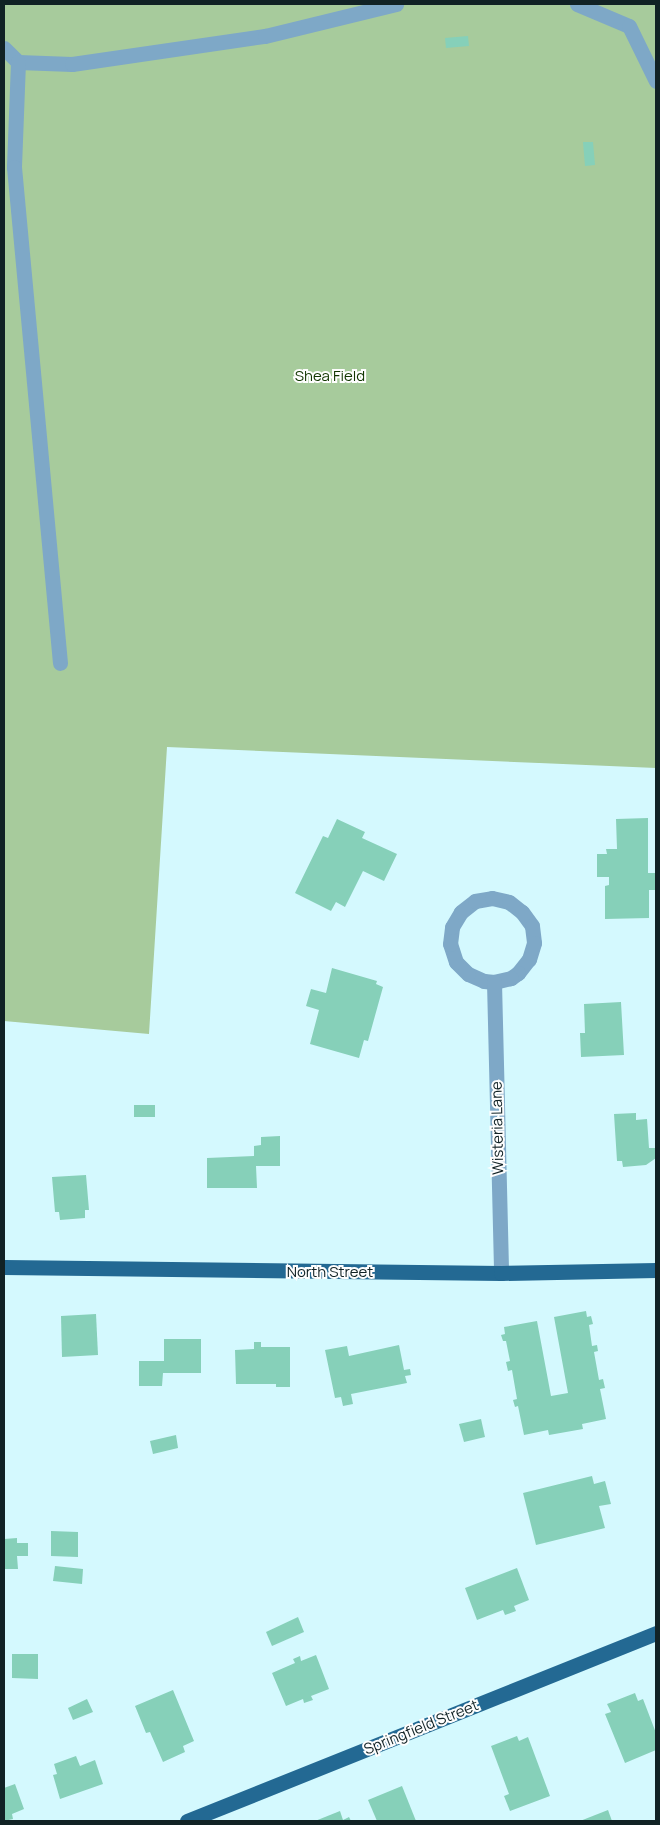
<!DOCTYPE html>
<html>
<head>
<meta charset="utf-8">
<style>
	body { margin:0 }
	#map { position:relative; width:660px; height:1825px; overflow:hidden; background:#d4f9fe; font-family:Manrope,sans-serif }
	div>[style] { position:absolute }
	.green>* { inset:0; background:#a7cb9c }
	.building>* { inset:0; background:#86d0b9 }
	.minor>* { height:15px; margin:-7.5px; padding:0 7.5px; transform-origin:7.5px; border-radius:7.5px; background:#7ea8c7 }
	.major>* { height:15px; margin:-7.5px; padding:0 7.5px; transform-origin:7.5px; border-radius:7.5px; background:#236993 }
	span { translate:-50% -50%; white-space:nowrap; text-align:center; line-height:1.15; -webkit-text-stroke:4px #fefefe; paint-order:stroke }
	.park-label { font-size:15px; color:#113601 }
	.street-label { font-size:15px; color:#112225 }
	.frame { position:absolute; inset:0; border:5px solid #112225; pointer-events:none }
</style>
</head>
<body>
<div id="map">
	<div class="green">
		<i style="clip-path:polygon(4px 4px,656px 4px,656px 768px,167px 747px,149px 1034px,4px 1021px)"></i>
	</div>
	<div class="building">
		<i style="clip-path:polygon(468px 36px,469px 46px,446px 48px,445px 38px)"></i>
		<i style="clip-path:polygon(583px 142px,593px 142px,595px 165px,585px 166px)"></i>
		<i style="clip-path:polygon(648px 818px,648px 873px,656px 873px,656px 890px,649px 890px,649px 918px,605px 919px,605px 886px,609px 885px,609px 877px,597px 877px,597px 854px,607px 854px,606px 849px,617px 849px,616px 819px)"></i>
		<i style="clip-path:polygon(337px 819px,365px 832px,362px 838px,397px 854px,384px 881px,363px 871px,345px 907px,336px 902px,331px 911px,295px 893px,323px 836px,328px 838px)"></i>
		<i style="clip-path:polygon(332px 968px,377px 981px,376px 984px,383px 987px,368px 1041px,364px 1040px,359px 1058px,310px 1044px,319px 1010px,306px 1006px,311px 989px,326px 993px)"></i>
		<i style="clip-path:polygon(621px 1002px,624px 1055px,581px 1057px,580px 1033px,585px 1033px,584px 1004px)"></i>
		<i style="clip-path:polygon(134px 1105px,155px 1105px,155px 1117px,134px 1117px)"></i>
		<i style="clip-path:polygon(636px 1113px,636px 1120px,647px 1119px,649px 1148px,656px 1148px,656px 1158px,646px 1165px,623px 1167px,622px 1161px,617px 1161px,614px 1114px)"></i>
		<i style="clip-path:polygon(280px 1136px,280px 1166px,256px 1166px,257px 1188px,207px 1188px,207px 1158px,254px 1156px,254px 1146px,261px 1145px,261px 1137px)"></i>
		<i style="clip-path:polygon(86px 1175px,89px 1210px,85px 1210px,85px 1218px,60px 1220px,59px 1212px,55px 1212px,52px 1177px)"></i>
		<i style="clip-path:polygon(586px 1311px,587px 1317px,591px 1316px,593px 1324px,589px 1325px,592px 1346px,597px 1345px,598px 1351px,594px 1352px,599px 1380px,603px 1379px,605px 1388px,600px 1389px,606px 1419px,582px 1424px,583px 1429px,549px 1435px,548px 1430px,524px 1435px,518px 1406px,515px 1407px,513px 1400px,517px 1399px,512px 1370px,508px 1371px,506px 1362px,510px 1361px,506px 1341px,503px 1341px,501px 1335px,505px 1334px,504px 1327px,537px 1321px,551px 1396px,568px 1393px,554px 1317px)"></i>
		<i style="clip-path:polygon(96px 1314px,98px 1355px,62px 1357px,61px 1316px)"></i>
		<i style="clip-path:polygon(164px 1339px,201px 1339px,201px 1373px,163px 1373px,162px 1386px,139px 1386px,139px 1361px,164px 1361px)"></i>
		<i style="clip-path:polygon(254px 1342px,261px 1342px,261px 1347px,290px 1347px,290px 1387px,276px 1387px,276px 1384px,236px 1384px,235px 1350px,254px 1349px)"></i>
		<i style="clip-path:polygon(399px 1345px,404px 1370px,410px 1369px,411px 1375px,405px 1376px,407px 1383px,351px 1394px,353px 1404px,343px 1406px,341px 1397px,335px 1398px,325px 1350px,347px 1346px,349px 1356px)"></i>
		<i style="clip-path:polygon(481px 1419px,485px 1437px,464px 1442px,459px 1424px)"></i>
		<i style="clip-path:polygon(176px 1435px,178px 1448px,153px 1454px,150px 1441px)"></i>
		<i style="clip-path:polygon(592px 1476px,594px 1484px,605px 1481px,611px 1504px,599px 1506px,605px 1528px,536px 1545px,523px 1493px)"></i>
		<i style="clip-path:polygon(51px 1531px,78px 1532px,78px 1557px,51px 1556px)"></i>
		<i style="clip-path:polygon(17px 1538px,17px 1543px,28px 1543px,28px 1556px,17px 1556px,18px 1569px,4px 1569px,4px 1539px)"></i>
		<i style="clip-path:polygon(55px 1566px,83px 1569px,82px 1584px,53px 1581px)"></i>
		<i style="clip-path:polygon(517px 1568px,529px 1600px,514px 1606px,516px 1611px,505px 1615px,503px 1610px,477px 1620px,465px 1588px)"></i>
		<i style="clip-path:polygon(298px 1617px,304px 1632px,272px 1646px,266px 1632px)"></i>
		<i style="clip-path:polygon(12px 1654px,38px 1654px,38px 1679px,12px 1678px)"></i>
		<i style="clip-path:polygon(316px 1655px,329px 1689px,311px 1696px,313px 1700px,304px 1703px,303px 1699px,286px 1706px,272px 1673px,295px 1663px,293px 1659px,300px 1656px,301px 1661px)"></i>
		<i style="clip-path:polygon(173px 1690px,194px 1741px,183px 1746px,185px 1752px,163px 1762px,150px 1732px,146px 1733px,135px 1706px)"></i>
		<i style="clip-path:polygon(635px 1693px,638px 1701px,643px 1699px,656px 1733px,656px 1750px,625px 1763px,605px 1714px,611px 1712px,607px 1704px)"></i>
		<i style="clip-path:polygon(87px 1699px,93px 1712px,73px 1720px,68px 1708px)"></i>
		<i style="clip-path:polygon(517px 1736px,519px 1741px,528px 1737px,550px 1796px,510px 1811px,504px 1796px,509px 1794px,491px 1746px)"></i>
		<i style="clip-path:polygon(76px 1756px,80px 1766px,95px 1760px,103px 1784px,60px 1799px,53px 1775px,57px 1774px,54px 1764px)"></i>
		<i style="clip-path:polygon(15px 1784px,24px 1809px,12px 1814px,13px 1819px,4px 1821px,4px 1788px)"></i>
		<i style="clip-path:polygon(402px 1786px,416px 1821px,377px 1821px,368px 1800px)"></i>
		<i style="clip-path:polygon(608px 1810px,612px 1821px,580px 1821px)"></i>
		<i style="clip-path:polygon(340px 1811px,343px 1820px,349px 1817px,351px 1821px,315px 1821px)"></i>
	</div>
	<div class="minor">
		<i style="left:577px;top:4px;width:56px;rotate:22.9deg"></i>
		<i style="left:629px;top:26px;width:61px;rotate:63.9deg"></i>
		<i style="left:4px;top:48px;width:20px;rotate:45deg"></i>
		<i style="left:18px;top:62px;width:54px;rotate:2.1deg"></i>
		<i style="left:72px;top:64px;width:195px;rotate:-8.3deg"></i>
		<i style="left:265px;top:36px;width:135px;rotate:-13.7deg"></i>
		<i style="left:18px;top:62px;width:105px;rotate:92.2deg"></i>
		<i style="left:14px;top:167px;width:498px;rotate:84.7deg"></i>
		<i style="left:494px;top:982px;width:10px;rotate:-174deg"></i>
		<i style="left:484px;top:981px;width:17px;rotate:-156deg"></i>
		<i style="left:468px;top:974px;width:17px;rotate:-135deg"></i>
		<i style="left:456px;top:962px;width:19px;rotate:-108deg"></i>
		<i style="left:450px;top:944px;width:17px;rotate:-83deg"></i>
		<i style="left:452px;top:927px;width:17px;rotate:-59deg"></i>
		<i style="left:461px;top:912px;width:18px;rotate:-38deg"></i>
		<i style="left:475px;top:901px;width:17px;rotate:-10deg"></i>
		<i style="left:492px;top:898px;width:17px;rotate:13deg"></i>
		<i style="left:509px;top:902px;width:16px;rotate:38deg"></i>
		<i style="left:522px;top:912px;width:17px;rotate:54deg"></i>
		<i style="left:532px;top:926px;width:17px;rotate:83deg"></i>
		<i style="left:534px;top:943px;width:17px;rotate:107deg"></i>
		<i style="left:529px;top:959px;width:18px;rotate:128deg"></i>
		<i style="left:518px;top:973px;width:9px;rotate:144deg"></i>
		<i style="left:511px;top:978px;width:17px;rotate:167deg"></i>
		<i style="left:494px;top:982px;width:291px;rotate:88.6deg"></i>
	</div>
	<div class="major">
		<i style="left:4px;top:1267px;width:497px;rotate:0.7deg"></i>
		<i style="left:501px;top:1273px;width:155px;rotate:-1.1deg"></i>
		<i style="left:187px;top:1821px;width:505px;rotate:-21.84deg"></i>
	</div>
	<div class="park-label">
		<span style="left:330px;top:376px">Shea Field</span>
	</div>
	<div class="street-label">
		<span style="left:497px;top:1128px;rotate:-91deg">Wisteria Lane</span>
		<span style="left:330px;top:1272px">North Street</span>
		<span style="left:421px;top:1727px;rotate:-22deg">Springfield Street</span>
	</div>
	<div class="frame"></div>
</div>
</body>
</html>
